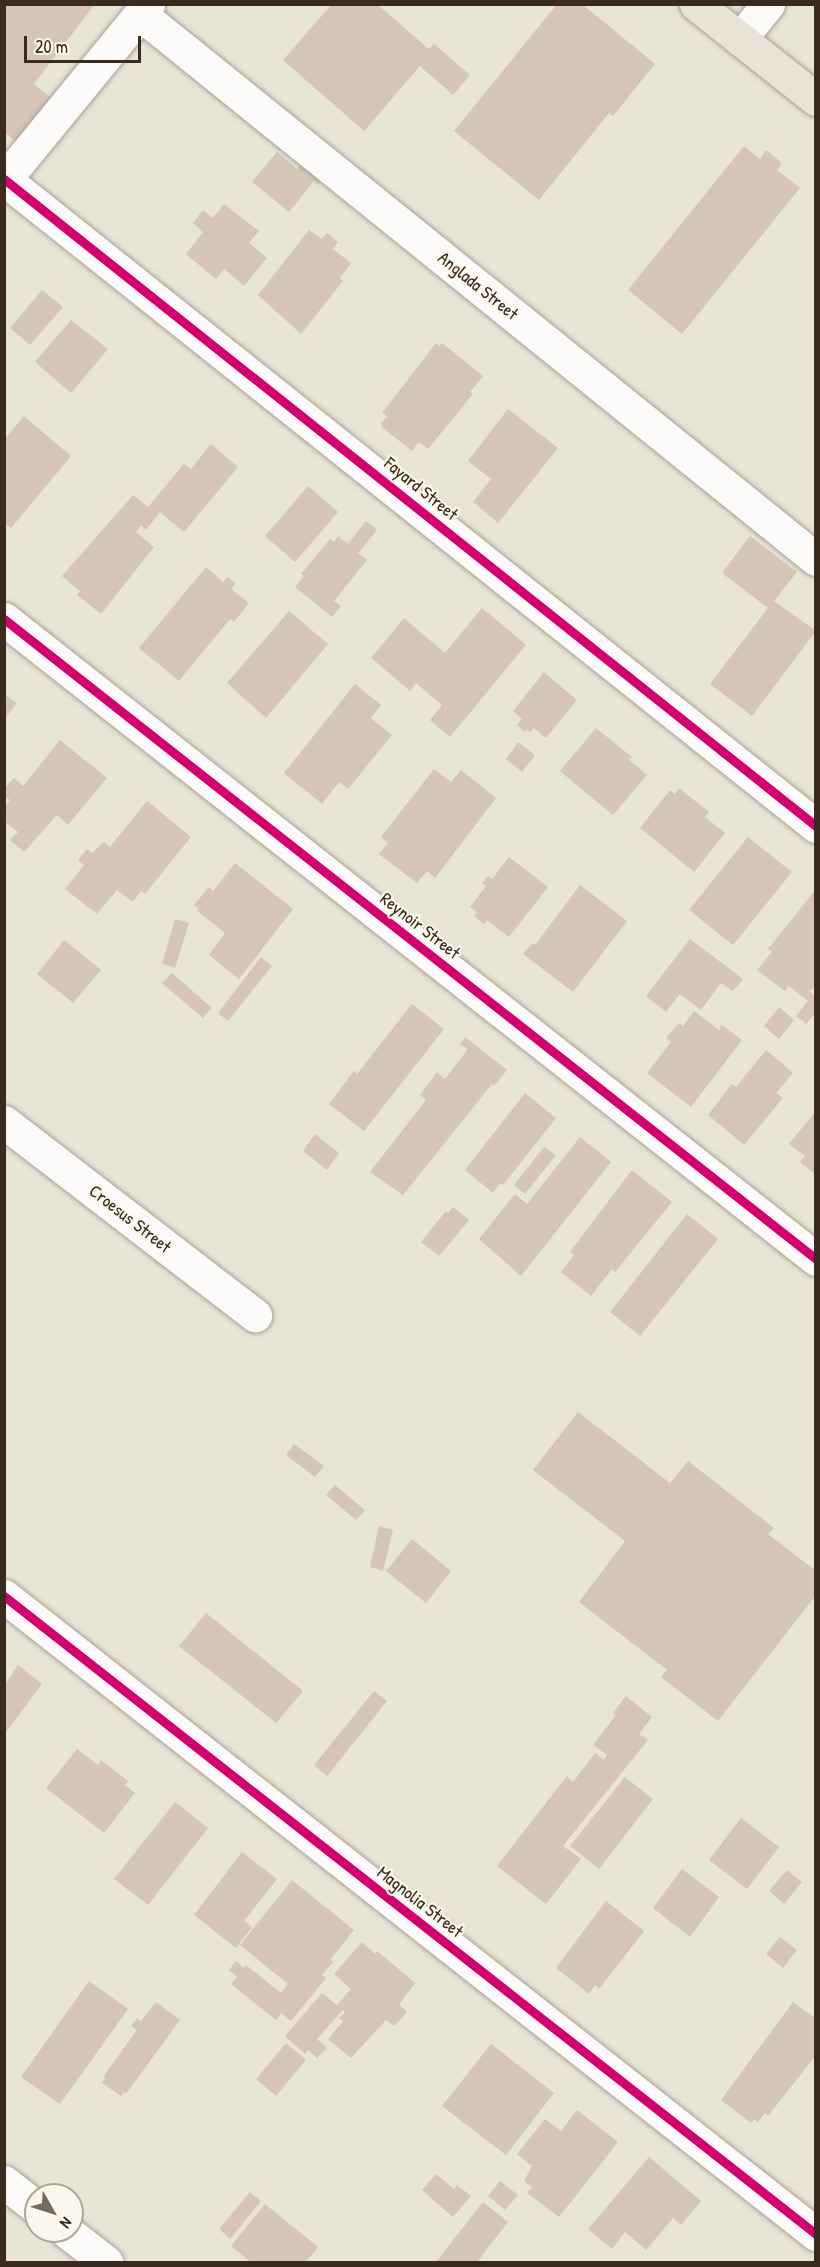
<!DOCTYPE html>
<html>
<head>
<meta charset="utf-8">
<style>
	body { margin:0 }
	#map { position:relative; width:820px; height:2267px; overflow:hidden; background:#e8e4d6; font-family:"Patrick Hand",sans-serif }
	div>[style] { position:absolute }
	.building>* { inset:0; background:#d5c6b9 }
	.roads { filter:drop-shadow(0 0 2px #a6a298) drop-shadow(0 0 2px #a6a298) }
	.minor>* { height:33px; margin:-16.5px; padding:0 16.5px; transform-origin:16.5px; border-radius:16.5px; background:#fcfbf9 }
	.major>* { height:33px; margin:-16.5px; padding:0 16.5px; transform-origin:16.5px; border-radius:16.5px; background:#ebe2d7 }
	.cycleway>* { height:9px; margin:-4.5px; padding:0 4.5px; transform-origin:4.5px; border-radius:4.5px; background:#d6006c }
	span { translate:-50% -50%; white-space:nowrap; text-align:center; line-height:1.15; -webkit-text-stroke:4.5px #fbf7ec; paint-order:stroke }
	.street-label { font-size:18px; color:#3b2a1e }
	.frame { position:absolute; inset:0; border:6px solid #3b2a1e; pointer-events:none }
	.north { position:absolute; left:24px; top:2183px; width:60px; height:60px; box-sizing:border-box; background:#fbf7ec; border:2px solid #aea59a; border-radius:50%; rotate:129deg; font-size:16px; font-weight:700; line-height:24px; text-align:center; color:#3b2a1e }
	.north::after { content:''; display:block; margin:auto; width:21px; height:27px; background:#786b5e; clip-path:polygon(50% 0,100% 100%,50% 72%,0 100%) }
	.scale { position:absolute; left:24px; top:36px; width:117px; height:27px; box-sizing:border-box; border:3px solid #3b2a1e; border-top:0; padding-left:8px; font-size:18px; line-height:21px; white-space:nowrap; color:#3b2a1e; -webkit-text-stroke:4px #fbf7ec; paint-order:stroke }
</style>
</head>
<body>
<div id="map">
	<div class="building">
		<i style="clip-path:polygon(4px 4px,95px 4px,34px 84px,58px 104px,23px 147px,4px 132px)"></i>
		<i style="clip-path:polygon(332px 4px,377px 4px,429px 49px,434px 44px,470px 75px,453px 95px,420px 66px,364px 131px,283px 60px)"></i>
		<i style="clip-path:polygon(557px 4px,582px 4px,655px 64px,613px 116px,609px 113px,539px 200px,454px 131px)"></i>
		<i style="clip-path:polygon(744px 146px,760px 159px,766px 150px,782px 163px,777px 170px,800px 188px,682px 334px,628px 290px)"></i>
		<i style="clip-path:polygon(277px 152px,297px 169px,303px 161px,324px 179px,318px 185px,314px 181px,289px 212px,252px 182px)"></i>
		<i style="clip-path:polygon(224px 204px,259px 231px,249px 243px,267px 258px,244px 286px,224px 269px,216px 279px,186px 254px,203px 232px,193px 223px,203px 210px,213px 218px)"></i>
		<i style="clip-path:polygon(309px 230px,322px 239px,327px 233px,338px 242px,333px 249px,351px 263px,340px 278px,343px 281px,301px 334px,258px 295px)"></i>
		<i style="clip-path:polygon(42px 290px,63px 307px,30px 345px,10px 328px)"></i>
		<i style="clip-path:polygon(71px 320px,108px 349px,71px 393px,35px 362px)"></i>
		<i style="clip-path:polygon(436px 343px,439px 346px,442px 343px,483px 376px,470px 392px,473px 394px,428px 449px,419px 442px,412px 451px,383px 428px,381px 424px,387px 416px,382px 413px)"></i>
		<i style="clip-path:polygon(508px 409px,558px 448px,498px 523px,473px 502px,491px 479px,468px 461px)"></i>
		<i style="clip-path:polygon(24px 416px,71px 456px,11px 528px,4px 523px,4px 440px)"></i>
		<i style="clip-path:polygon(211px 444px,238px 467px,184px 532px,160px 512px,146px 530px,141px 525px,136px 532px,154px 547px,101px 614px,77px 595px,80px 591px,62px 576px,133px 495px,148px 507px,184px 464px,191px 469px)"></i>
		<i style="clip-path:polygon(308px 486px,338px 512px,295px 562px,265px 536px)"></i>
		<i style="clip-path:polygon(366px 521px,377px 530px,358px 553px,367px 560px,334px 601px,341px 606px,332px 617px,295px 587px,304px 576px,301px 574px,330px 539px,334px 542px,338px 536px,348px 544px)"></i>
		<i style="clip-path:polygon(750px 536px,797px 572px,774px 601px,816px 631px,752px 716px,710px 684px,768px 608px,722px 573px)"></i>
		<i style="clip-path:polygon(206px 567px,223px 582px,227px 577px,236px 583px,231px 589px,249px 603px,234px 622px,230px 619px,179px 681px,139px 648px)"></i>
		<i style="clip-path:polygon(482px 608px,526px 645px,450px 737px,430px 720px,442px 705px,416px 683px,410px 691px,371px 658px,404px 618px,445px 653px)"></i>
		<i style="clip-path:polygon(289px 611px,328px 644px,266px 718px,227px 683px)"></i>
		<i style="clip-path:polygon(544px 672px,577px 700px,546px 738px,534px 728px,530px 732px,527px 729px,525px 732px,517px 725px,522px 719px,513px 711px)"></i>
		<i style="clip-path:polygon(355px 684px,381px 705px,371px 718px,392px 735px,348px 789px,339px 782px,322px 804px,284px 773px)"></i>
		<i style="clip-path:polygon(4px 694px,17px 703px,4px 719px)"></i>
		<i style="clip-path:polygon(596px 728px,632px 757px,629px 760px,647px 775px,613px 815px,560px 771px)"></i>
		<i style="clip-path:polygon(60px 740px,107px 778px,68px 825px,57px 815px,24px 852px,10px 840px,18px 832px,4px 821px,4px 807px,10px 800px,4px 796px,4px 789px,14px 778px,23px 786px)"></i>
		<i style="clip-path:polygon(518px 742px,535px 755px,522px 772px,506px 759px)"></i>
		<i style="clip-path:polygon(434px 769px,451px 782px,461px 770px,496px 798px,435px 878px,427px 871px,417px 883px,379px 854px,388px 843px,381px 837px)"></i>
		<i style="clip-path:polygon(679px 788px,709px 812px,705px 817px,725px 833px,694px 872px,640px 828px,670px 790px,675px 794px)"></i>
		<i style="clip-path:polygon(147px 801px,191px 837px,145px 894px,141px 891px,133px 902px,117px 890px,97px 914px,65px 889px,84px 865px,78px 860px,87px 849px,92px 853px,104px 842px,110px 847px)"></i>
		<i style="clip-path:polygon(748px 837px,792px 872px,733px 945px,689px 910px)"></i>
		<i style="clip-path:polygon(509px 857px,548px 887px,509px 937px,487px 920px,484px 924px,474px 916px,477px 912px,470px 907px,486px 886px,482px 883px,488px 876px,492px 879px)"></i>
		<i style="clip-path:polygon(235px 863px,293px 909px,239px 979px,209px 955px,225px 933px,197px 911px,199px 909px,194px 905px,209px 887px,213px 891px)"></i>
		<i style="clip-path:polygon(580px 885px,627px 921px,573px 992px,523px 954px,532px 943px,535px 945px)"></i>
		<i style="clip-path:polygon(816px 889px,816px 986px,809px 991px,816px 997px,816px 1012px,806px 1024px,796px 1016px,808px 1001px,789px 986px,785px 991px,757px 970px,772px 952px,768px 949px)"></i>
		<i style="clip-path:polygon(175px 919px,189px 923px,175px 968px,162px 964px)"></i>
		<i style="clip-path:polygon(690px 939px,743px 979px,733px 991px,721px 983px,701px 1010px,680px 994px,666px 1012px,646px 996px)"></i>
		<i style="clip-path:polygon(64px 940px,101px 970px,73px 1003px,37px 974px)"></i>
		<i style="clip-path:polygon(261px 957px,272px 966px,228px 1021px,218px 1013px)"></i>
		<i style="clip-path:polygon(172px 973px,212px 1008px,203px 1018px,162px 983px)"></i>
		<i style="clip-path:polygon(412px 1004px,444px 1029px,364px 1131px,329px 1104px,354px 1071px,357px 1074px)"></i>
		<i style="clip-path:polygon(779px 1007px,794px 1020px,779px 1039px,764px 1026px)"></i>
		<i style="clip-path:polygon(694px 1011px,719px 1030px,722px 1025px,742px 1040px,691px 1107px,647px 1073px,671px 1042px,666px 1038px,679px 1023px,683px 1026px)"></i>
		<i style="clip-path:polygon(465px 1037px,507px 1070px,494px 1086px,492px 1084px,403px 1195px,370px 1172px,426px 1100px,420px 1095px,437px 1072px,445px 1079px,468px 1049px,460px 1044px)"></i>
		<i style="clip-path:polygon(766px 1050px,793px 1073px,776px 1093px,783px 1098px,744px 1145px,708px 1115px,732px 1084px,736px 1087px)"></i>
		<i style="clip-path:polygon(525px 1093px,556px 1118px,503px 1185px,500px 1183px,493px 1193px,465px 1170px)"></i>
		<i style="clip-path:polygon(816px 1111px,816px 1175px,800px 1162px,805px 1156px,789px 1144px)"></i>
		<i style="clip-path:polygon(315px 1134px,339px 1153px,327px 1170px,303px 1151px)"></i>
		<i style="clip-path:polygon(580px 1137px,611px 1162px,521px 1276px,479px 1239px,515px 1194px,527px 1204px)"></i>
		<i style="clip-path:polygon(544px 1147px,556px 1155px,525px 1194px,514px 1185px)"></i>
		<i style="clip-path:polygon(632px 1170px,672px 1202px,615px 1272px,612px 1269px,591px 1296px,561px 1272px,574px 1255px,570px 1252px)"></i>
		<i style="clip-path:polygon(453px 1207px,469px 1220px,439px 1256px,421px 1242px,446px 1211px,448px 1213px)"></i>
		<i style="clip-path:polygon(687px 1214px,718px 1239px,640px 1336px,610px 1312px)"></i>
		<i style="clip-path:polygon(578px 1412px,670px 1483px,688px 1461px,774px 1528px,768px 1534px,816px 1571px,816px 1595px,718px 1721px,661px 1677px,667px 1670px,579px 1602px,625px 1541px,533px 1470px)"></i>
		<i style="clip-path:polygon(294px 1444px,324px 1466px,315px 1477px,286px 1455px)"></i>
		<i style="clip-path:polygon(335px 1485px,365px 1510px,356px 1520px,326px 1495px)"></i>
		<i style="clip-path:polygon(379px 1526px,393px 1530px,383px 1571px,370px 1567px)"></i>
		<i style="clip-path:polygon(412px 1539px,451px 1571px,426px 1603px,386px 1571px)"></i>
		<i style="clip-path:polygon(206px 1613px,303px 1691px,276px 1723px,179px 1646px)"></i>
		<i style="clip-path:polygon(18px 1665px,42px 1684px,4px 1735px,4px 1686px)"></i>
		<i style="clip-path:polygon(374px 1691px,387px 1701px,327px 1776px,314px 1765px)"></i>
		<i style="clip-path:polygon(626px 1696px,652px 1717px,639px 1734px,648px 1740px,563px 1846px,581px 1859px,546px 1904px,497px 1866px,567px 1776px,573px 1782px,595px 1753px,604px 1760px,607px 1755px,593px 1745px,616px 1715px,613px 1713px)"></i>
		<i style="clip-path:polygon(77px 1749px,98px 1765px,101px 1760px,128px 1781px,125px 1785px,135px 1793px,104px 1833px,46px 1788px)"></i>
		<i style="clip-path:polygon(625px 1777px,653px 1799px,599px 1869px,570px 1846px)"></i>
		<i style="clip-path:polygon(175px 1802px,208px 1828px,148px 1905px,114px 1879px)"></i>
		<i style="clip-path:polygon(741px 1818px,779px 1847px,747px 1889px,709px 1860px)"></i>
		<i style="clip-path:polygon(242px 1852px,277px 1879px,244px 1921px,252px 1927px,236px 1948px,194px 1915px)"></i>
		<i style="clip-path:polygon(682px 1869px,719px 1897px,690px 1937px,653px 1908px)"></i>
		<i style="clip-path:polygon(787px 1870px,802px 1882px,784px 1904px,769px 1891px)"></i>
		<i style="clip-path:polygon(292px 1880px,354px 1930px,330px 1960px,333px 1962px,322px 1975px,326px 1978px,291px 2021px,281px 2013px,276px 2020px,231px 1984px,237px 1977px,229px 1970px,236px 1961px,244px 1968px,246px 1965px,281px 1993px,288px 1984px,240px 1945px)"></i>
		<i style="clip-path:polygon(606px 1901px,644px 1931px,599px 1989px,595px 1985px,589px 1994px,556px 1968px)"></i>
		<i style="clip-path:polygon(780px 1937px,797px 1950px,783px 1968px,766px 1954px)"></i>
		<i style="clip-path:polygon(362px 1942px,375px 1954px,377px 1951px,415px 1983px,399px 2005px,407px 2012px,394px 2026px,386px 2020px,351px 2058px,328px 2039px,343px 2021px,339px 2018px,345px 2012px,343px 2010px,317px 2039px,327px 2048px,317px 2058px,308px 2050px,305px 2054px,285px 2036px,322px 1993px,337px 2005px,351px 1989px,334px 1974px)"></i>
		<i style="clip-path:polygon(89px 1981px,128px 2009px,60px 2104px,21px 2077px)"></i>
		<i style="clip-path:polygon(156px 2002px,180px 2020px,126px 2094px,124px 2092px,121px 2096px,102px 2083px,105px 2078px,103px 2077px,137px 2030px,131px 2026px,137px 2018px,141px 2021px)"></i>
		<i style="clip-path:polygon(793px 2002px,816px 2019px,816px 2055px,768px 2116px,765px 2113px,758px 2122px,754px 2119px,751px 2123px,721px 2100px)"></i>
		<i style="clip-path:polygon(286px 2043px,306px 2060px,276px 2096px,256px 2079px)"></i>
		<i style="clip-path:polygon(491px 2044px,554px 2093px,506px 2155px,442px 2106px)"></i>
		<i style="clip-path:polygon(577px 2110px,618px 2142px,559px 2217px,527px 2193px,532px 2187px,524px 2181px,532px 2166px,517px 2154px,545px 2119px,561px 2131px)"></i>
		<i style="clip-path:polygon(649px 2157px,701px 2201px,681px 2225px,673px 2218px,646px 2250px,625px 2232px,612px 2249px,588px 2229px)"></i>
		<i style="clip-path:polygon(436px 2174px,454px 2189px,457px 2185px,471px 2196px,453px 2217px,422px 2190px)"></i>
		<i style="clip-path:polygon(500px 2181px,518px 2195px,505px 2210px,488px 2196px)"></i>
		<i style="clip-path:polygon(250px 2192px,261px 2201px,230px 2239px,219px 2229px)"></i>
		<i style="clip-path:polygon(483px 2202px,508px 2222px,477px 2262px,436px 2262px)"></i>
		<i style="clip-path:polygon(265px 2204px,318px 2247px,306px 2262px,251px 2262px,231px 2246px)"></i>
	</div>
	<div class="roads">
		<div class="minor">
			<i style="left:140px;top:14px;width:868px;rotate:38.88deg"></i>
			<i style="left:740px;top:39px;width:45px;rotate:-51.3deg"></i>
			<i style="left:4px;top:179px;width:1038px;rotate:38.55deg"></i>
			<i style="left:5px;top:179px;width:226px;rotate:-50.7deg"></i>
			<i style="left:4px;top:619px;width:1034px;rotate:38.24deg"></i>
			<i style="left:4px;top:1122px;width:317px;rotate:37.6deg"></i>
			<i style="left:4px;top:1596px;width:1033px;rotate:38.16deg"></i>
			<i style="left:4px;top:2182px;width:41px;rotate:38deg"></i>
			<i style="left:66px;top:2231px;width:51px;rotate:37.8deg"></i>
		</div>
		<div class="major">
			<i style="left:696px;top:4px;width:153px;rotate:38.4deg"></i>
		</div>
	</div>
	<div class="cycleway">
		<i style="left:4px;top:179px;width:1038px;rotate:38.55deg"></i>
		<i style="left:4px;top:619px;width:1034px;rotate:38.24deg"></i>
		<i style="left:4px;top:1596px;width:1033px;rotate:38.16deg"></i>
	</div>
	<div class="street-label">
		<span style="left:478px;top:286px;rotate:39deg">Anglada Street</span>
		<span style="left:421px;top:489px;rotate:39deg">Fayard Street</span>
		<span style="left:420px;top:926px;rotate:38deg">Reynoir Street</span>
		<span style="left:130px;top:1219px;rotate:38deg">Croesus Street</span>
		<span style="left:420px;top:1902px;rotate:38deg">Magnolia Street</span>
	</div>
	<div class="frame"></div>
	<div class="north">N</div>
	<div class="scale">20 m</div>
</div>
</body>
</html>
